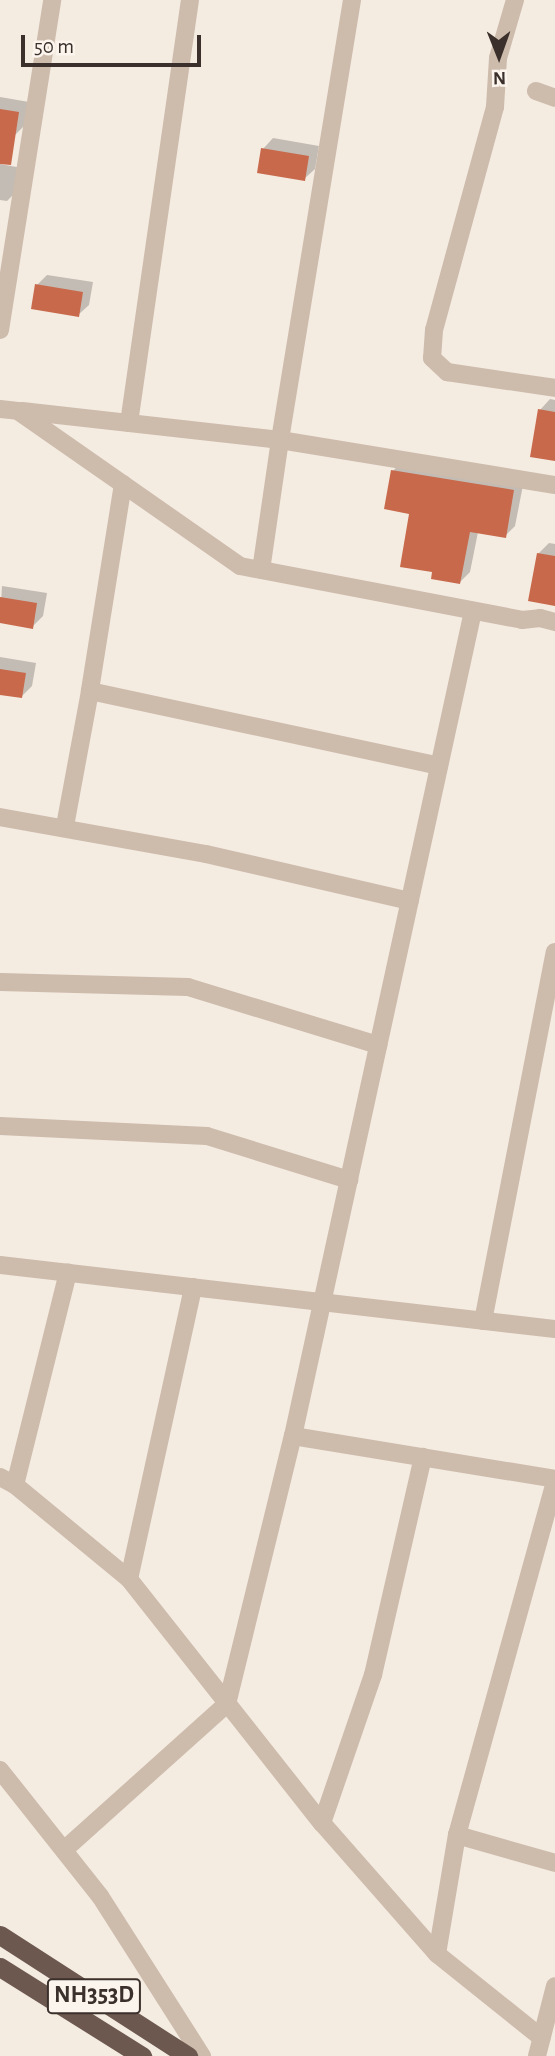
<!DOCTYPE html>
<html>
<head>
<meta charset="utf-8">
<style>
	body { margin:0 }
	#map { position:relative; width:555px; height:2056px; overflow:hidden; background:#f4ebe1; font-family:"Alegreya Sans",sans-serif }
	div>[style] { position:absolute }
	.shadow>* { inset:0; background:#0003 }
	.building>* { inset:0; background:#c8694b }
	.minor>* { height:18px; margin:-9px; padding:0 9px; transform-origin:9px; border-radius:9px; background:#cdbbac }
	.trunk>* { height:19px; margin:-9.5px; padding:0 9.5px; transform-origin:9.5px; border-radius:9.5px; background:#6c584f }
	span { translate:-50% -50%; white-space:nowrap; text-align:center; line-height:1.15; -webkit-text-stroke:5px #fbf5ee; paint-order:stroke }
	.shield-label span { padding:2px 5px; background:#fbf5ee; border:2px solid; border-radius:5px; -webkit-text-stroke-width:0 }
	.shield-label { font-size:24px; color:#3b302b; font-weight:700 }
	.north { position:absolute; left:464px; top:21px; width:70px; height:70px; -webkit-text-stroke:5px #fbf5ee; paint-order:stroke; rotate:179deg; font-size:19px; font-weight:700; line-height:28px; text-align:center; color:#3b302b }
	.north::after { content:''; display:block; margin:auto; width:24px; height:32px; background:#3b302b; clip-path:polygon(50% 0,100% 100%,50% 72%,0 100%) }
	.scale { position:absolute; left:21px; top:35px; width:180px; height:32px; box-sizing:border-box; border:4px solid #3b302b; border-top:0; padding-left:9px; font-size:21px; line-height:24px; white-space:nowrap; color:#3b302b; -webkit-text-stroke:5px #fbf5ee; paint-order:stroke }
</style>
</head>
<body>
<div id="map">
	<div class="shadow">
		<i style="clip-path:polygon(0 97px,29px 102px,25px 125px,15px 135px,0 133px)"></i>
		<i style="clip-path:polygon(273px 138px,319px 146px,315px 169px,304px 179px,263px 149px)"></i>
		<i style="clip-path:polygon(0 164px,22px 168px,18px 190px,7px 201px,0 200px)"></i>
		<i style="clip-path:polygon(47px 275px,93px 282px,89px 305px,78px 315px,37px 285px)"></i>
		<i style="clip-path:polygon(550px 399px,555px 400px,555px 459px,540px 410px)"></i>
		<i style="clip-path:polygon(403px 460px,524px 480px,515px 526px,505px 536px,478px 532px,470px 572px,460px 582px,434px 571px,393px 471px)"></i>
		<i style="clip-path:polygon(549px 543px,555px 544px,555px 604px,538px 554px)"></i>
		<i style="clip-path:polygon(2px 586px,47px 593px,43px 616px,32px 627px,0 621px)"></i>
		<i style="clip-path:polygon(0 657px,36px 663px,32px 686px,22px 696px,0 693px)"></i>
	</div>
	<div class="building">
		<i style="clip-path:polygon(0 109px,19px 112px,11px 165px,0 164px)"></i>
		<i style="clip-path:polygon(261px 148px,309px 156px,305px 181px,257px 173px)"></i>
		<i style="clip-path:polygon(35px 284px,83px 292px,79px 317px,31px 309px)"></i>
		<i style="clip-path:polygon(538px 409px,555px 412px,555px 461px,530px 457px)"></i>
		<i style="clip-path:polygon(391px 470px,514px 490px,506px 538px,470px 532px,460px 584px,431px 579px,432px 572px,400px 567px,409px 514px,384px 509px)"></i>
		<i style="clip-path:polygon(537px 553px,555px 556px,555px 606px,528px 601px)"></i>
		<i style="clip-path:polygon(0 597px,37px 603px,33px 629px,0 623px)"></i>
		<i style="clip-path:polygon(0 669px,26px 673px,22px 698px,0 695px)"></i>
	</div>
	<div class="minor">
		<i style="left:352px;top:0;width:446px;rotate:99.3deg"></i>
		<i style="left:280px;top:440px;width:279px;rotate:9.3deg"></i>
		<i style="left:515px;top:0;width:60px;rotate:106.3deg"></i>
		<i style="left:498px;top:58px;width:49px;rotate:93.5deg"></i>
		<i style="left:495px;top:107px;width:231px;rotate:105.3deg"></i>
		<i style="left:434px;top:330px;width:28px;rotate:94deg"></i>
		<i style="left:432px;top:358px;width:21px;rotate:43deg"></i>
		<i style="left:447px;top:372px;width:109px;rotate:8.4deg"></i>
		<i style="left:536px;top:91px;width:20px;rotate:20deg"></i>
		<i style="left:0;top:330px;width:334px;rotate:-81deg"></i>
		<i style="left:0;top:409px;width:18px;rotate:6deg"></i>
		<i style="left:18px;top:411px;width:271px;rotate:34.9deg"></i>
		<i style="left:240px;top:566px;width:287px;rotate:10.8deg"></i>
		<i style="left:522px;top:620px;width:18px;rotate:-6deg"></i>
		<i style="left:540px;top:618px;width:16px;rotate:15deg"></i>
		<i style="left:22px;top:411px;width:260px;rotate:6.4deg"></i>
		<i style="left:280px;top:440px;width:131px;rotate:98.3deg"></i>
		<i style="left:129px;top:423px;width:427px;rotate:-81.8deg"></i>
		<i style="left:123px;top:484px;width:210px;rotate:99.1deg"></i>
		<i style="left:90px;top:691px;width:357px;rotate:12.1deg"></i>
		<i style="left:0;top:817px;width:209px;rotate:10.2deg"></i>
		<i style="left:206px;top:854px;width:209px;rotate:13deg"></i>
		<i style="left:65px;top:826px;width:137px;rotate:-79.5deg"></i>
		<i style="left:0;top:982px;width:188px;rotate:1.5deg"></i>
		<i style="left:188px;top:987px;width:199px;rotate:17deg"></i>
		<i style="left:0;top:1126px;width:207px;rotate:2.8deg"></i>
		<i style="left:207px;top:1136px;width:149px;rotate:17.2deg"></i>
		<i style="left:0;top:1265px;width:559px;rotate:6.58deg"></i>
		<i style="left:483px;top:1321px;width:376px;rotate:-79deg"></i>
		<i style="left:293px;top:1436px;width:844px;rotate:-77.69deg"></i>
		<i style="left:0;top:1477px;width:17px;rotate:28deg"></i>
		<i style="left:15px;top:1485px;width:219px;rotate:-76deg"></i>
		<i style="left:15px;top:1485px;width:148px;rotate:39.5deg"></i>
		<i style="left:129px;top:1579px;width:311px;rotate:51.7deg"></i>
		<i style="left:322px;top:1823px;width:174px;rotate:48.7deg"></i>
		<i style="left:437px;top:1954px;width:134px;rotate:38.7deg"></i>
		<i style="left:129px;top:1579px;width:299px;rotate:-77.6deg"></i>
		<i style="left:0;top:1770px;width:161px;rotate:51.6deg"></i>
		<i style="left:100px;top:1896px;width:190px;rotate:57.5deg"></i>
		<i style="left:322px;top:1823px;width:157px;rotate:-71deg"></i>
		<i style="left:373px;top:1675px;width:224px;rotate:-77.1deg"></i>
		<i style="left:457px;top:1835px;width:102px;rotate:15.9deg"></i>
		<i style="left:64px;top:1850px;width:219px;rotate:-41.9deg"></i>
		<i style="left:227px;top:1704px;width:276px;rotate:-76.2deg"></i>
		<i style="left:293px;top:1436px;width:266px;rotate:9.3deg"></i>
		<i style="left:437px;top:1954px;width:121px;rotate:-80.5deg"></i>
		<i style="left:457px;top:1835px;width:367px;rotate:-74.5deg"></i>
		<i style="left:537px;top:2056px;width:72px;rotate:-75.6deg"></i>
	</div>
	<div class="trunk">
		<i style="left:0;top:1935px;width:224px;rotate:32.8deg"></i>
		<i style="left:0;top:1967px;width:168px;rotate:32.1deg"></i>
	</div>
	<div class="shield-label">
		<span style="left:94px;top:1996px">NH353D</span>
	</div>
	<div class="north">N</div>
	<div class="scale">50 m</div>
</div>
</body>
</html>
